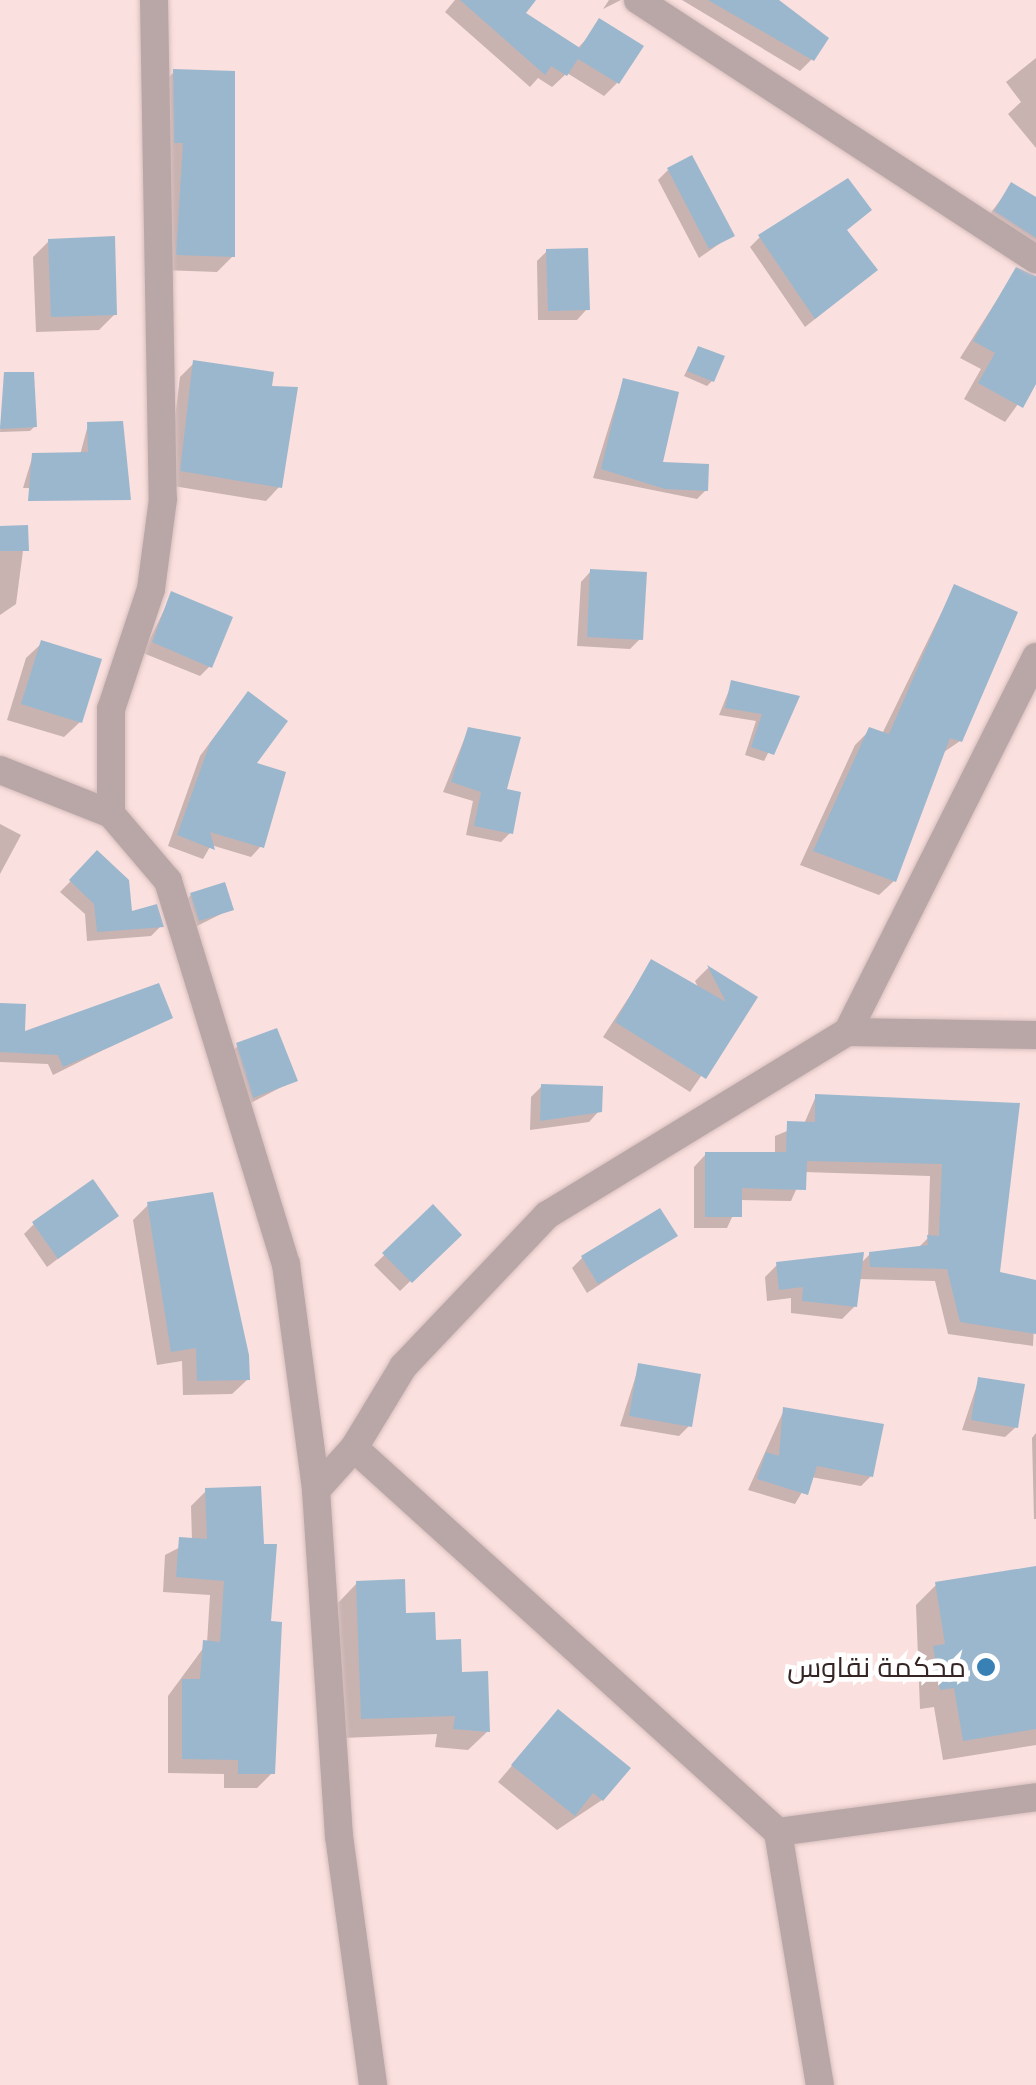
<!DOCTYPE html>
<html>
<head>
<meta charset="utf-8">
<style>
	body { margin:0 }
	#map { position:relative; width:1036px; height:2085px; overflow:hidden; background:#fae0de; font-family:"PT Sans",Cairo,sans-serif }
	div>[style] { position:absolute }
	.shadow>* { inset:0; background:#0003 }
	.building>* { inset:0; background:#9bb7ce }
	.roads { filter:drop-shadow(0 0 2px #d7bebd) drop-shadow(0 0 2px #d7bebd) }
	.minor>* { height:28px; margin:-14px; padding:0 14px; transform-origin:14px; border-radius:14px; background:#b8a7a6 }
	.dots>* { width:28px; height:28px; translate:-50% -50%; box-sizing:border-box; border:5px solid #fff; border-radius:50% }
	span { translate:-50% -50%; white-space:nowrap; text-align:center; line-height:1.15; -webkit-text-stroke:9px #fff; paint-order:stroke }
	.poi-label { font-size:28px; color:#352524 }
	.right { translate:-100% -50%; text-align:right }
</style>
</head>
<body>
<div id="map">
	<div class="shadow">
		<i style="clip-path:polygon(455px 0,533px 0,522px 14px,577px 49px,592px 33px,617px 83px,604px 96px,567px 73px,552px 87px,538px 78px,530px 87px,445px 12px)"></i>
		<i style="clip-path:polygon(609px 0,621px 0,603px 9px)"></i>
		<i style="clip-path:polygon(682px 0,776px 0,812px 59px,800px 71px)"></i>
		<i style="clip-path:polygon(1036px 58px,1036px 148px,1008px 114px,1021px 102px,1006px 82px)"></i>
		<i style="clip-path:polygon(174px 72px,233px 256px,217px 272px,162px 270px,158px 88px)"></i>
		<i style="clip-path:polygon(668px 170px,732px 235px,699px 258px,658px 180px)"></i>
		<i style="clip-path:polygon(1011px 186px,1036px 200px,1036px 272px,980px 227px)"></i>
		<i style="clip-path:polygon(844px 231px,865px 279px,805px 327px,750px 247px,760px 237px)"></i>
		<i style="clip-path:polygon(49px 241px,115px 314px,99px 330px,36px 332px,33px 257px)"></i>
		<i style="clip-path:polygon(547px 251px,587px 309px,577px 320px,538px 320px,537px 261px)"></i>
		<i style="clip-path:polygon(1016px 270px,1036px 279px,1036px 379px,1005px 422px,964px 399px,981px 369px,960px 358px)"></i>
		<i style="clip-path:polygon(698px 348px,712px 381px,707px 386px,684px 376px)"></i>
		<i style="clip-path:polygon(194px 363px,269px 388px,280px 486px,266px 501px,167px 485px,180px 377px)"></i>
		<i style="clip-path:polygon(5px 374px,35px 426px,30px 431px,0 432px)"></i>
		<i style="clip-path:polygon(623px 381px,660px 464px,706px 490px,697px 499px,593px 478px)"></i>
		<i style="clip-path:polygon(88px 425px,119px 490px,23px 488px,33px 455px,80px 455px)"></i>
		<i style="clip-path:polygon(0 528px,26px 528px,16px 604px,0 615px)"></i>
		<i style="clip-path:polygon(591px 571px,640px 639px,630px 649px,577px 646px,581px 582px)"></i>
		<i style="clip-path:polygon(954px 587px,960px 741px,941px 754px,894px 881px,879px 895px,800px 865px,855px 745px,870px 730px,882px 734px)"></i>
		<i style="clip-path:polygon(172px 594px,210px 666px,200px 676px,143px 653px)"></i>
		<i style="clip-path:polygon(42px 643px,80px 722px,64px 737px,7px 720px,26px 658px)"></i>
		<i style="clip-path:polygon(732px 683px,796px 698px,764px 761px,745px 755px,756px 721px,719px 715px)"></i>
		<i style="clip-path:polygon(238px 705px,261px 846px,251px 857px,211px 845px,203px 859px,168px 846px,200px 756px)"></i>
		<i style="clip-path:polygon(468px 730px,503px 791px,511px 832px,501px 842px,466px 835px,473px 801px,443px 792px)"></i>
		<i style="clip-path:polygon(0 824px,21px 835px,0 874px)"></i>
		<i style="clip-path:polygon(97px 854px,130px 915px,161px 926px,151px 936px,87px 941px,85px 914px,60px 892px)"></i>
		<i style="clip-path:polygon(191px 895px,231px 909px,189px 930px,181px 906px)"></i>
		<i style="clip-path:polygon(652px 962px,699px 989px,695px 981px,708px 968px,755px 998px,690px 1092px,603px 1037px)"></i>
		<i style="clip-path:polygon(0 1005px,22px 1035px,170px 1017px,53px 1075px,48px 1064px,0 1062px)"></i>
		<i style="clip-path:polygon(238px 1046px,295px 1080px,243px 1107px,227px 1056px)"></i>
		<i style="clip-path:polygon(542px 1086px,599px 1111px,589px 1122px,530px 1130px,531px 1097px)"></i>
		<i style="clip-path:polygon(816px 1096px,1018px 1105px,997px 1274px,1036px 1283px,1033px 1346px,948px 1334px,935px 1281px,858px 1279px,855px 1306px,842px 1319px,791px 1313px,791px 1298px,767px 1301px,765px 1277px,778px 1264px,860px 1264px,870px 1254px,917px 1249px,928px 1238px,930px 1176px,804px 1172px,791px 1201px,740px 1200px,727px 1228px,694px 1228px,694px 1167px,706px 1154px,775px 1154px,775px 1136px,804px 1124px)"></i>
		<i style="clip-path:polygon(148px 1205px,247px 1380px,232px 1394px,183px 1395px,182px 1361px,157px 1365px,133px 1220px)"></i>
		<i style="clip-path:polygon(433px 1208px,458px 1235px,400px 1291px,374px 1265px)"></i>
		<i style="clip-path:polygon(116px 1215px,47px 1267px,24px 1234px,34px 1224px)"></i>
		<i style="clip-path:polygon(675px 1235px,587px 1293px,572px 1268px,582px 1258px)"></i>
		<i style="clip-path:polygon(639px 1366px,689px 1426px,679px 1436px,620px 1426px)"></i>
		<i style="clip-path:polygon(979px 1379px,1016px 1427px,1005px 1437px,962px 1430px)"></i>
		<i style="clip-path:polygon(784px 1410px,871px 1476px,861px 1486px,811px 1477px,795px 1504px,748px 1490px)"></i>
		<i style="clip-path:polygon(1036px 1433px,1036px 1519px,1034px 1519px,1032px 1438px)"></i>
		<i style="clip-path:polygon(206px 1491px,268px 1624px,272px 1773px,257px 1788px,224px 1788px,224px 1774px,168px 1773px,168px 1696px,207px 1643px,210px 1595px,163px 1592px,165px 1555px,192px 1541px,191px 1506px)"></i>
		<i style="clip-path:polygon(1036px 1569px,1036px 1745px,943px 1760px,934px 1707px,920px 1709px,916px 1605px,937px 1584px)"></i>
		<i style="clip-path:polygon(357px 1583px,404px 1615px,459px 1675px,488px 1731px,468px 1750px,435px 1747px,437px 1734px,343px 1738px,338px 1603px)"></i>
		<i style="clip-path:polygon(558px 1712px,602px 1800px,557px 1830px,498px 1782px)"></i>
	</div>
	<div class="building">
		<i style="clip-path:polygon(460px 0,536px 0,526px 13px,580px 48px,599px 18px,644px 46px,619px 84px,578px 59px,567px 76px,551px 66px,545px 75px)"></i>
		<i style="clip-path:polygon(708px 0,779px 0,829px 38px,814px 61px)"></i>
		<i style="clip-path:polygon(173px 69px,235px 71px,235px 257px,176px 255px,183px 143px,174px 143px)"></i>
		<i style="clip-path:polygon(692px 155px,735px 236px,709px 249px,667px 168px)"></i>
		<i style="clip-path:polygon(848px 178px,872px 210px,847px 230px,878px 270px,815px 319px,758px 235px)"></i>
		<i style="clip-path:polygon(1011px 182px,1036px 197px,1036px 238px,994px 211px)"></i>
		<i style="clip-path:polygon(115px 236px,117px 315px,51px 317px,48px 239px)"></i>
		<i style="clip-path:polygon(588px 248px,590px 310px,548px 311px,546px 249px)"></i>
		<i style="clip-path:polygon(1016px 267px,1036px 276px,1036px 384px,1023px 408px,978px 383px,995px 353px,973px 341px)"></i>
		<i style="clip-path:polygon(698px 346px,725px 356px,714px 382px,687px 371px)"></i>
		<i style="clip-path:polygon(193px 360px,274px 372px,272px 386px,298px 387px,282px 488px,180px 471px)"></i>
		<i style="clip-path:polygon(4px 372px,34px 372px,37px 427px,0 429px)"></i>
		<i style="clip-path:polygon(623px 378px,679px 392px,663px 462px,709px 464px,708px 491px,665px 489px,601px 469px)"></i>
		<i style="clip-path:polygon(123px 421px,131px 500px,28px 501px,32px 453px,88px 452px,87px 422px)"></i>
		<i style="clip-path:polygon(28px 525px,29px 551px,0 551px,0 526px)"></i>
		<i style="clip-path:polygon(590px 569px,647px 572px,643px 640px,587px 637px)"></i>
		<i style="clip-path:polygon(954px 584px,1018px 612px,962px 742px,950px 738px,896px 882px,813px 851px,869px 727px,889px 734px)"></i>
		<i style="clip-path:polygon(171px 591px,233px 617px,212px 668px,152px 642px)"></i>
		<i style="clip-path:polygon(41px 640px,102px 659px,82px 723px,21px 704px)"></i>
		<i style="clip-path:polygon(731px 680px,800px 696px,774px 755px,751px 747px,762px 714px,725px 708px)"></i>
		<i style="clip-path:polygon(248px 691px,288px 721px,257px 763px,286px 772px,264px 848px,210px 832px,215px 850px,177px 835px,210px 743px)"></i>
		<i style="clip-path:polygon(468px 727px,521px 737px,507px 789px,521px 792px,513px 834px,474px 826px,481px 792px,451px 782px)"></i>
		<i style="clip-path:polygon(97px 850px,129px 880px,132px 911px,157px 904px,164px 927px,97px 932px,94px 904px,69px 880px)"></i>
		<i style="clip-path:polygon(225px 882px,234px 910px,199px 921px,190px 893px)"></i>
		<i style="clip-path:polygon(651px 959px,726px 1002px,707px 965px,758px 997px,706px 1079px,615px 1022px)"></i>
		<i style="clip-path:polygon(159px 983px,173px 1018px,110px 1047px,63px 1067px,58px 1055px,0 1052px,0 1003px,26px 1004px,25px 1031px)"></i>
		<i style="clip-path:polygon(277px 1028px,298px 1081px,253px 1098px,236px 1043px)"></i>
		<i style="clip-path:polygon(541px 1084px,603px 1086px,602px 1112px,540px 1121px)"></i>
		<i style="clip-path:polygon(815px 1094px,1020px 1103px,1000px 1272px,1036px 1280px,1036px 1334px,960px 1322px,947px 1269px,870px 1267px,869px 1252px,928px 1245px,927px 1235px,939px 1236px,942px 1164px,807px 1161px,806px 1190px,742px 1188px,742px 1217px,705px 1217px,705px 1152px,786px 1152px,787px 1121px,815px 1122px)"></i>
		<i style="clip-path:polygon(93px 1179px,119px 1216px,58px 1259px,32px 1222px)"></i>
		<i style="clip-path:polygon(213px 1192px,249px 1355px,250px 1380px,197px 1381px,196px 1348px,171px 1352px,147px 1202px)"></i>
		<i style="clip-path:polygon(433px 1204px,462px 1235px,412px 1283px,382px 1253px)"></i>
		<i style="clip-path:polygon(660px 1208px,678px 1236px,598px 1284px,581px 1256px)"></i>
		<i style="clip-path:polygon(864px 1252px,857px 1307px,802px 1301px,803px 1287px,779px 1290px,776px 1262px)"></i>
		<i style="clip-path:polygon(638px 1363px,701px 1374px,692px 1427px,629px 1416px)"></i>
		<i style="clip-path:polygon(978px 1377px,1025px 1384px,1018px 1428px,971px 1420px)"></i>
		<i style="clip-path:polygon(783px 1407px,884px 1424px,873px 1477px,817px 1466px,808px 1495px,757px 1479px,766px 1452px,779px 1456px)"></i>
		<i style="clip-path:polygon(261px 1486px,264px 1544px,277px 1544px,271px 1621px,282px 1622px,275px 1774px,238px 1774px,238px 1760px,182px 1759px,182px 1679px,200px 1679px,203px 1640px,220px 1642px,224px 1581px,176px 1577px,179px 1537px,207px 1539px,205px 1488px)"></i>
		<i style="clip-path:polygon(1036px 1566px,1036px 1729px,963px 1741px,954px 1688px,940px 1690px,933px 1646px,945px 1644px,935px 1582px)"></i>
		<i style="clip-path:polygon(405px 1579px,406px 1613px,435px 1612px,436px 1640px,461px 1639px,462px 1672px,488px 1671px,490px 1732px,453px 1729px,455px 1716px,361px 1719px,356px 1581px)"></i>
		<i style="clip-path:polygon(558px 1709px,631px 1768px,603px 1801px,593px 1793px,575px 1816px,511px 1765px)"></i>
	</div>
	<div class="roads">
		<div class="minor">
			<i style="left:154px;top:0;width:499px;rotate:89deg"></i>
			<i style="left:163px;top:499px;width:91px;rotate:97.6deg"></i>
			<i style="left:151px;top:589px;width:126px;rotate:108.4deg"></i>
			<i style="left:111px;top:709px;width:105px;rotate:90deg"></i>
			<i style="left:111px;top:814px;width:88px;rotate:49.6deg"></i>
			<i style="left:168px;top:881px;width:401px;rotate:72.9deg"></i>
			<i style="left:286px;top:1264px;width:228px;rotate:82.4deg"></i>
			<i style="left:316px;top:1490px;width:347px;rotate:86.2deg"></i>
			<i style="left:339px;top:1836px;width:251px;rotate:82.2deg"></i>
			<i style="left:638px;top:0;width:475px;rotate:33.1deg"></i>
			<i style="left:1036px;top:657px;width:420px;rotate:116.7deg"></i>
			<i style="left:847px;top:1032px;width:351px;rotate:148.6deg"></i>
			<i style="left:547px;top:1215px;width:209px;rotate:133.5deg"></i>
			<i style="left:403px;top:1367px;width:95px;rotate:121.2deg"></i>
			<i style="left:354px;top:1448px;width:572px;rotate:42.17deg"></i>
			<i style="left:778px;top:1832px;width:260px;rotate:-7.7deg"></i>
			<i style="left:0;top:770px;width:119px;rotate:21.6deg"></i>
			<i style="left:847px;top:1032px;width:189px;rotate:0.9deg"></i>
			<i style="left:316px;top:1490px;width:57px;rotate:-47.9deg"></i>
			<i style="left:778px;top:1832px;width:256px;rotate:80.6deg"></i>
		</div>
	</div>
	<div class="dots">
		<i style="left:986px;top:1667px;background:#3981b5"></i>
	</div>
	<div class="poi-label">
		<span class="right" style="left:966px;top:1667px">محكمة نقاوس</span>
	</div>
</div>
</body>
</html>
